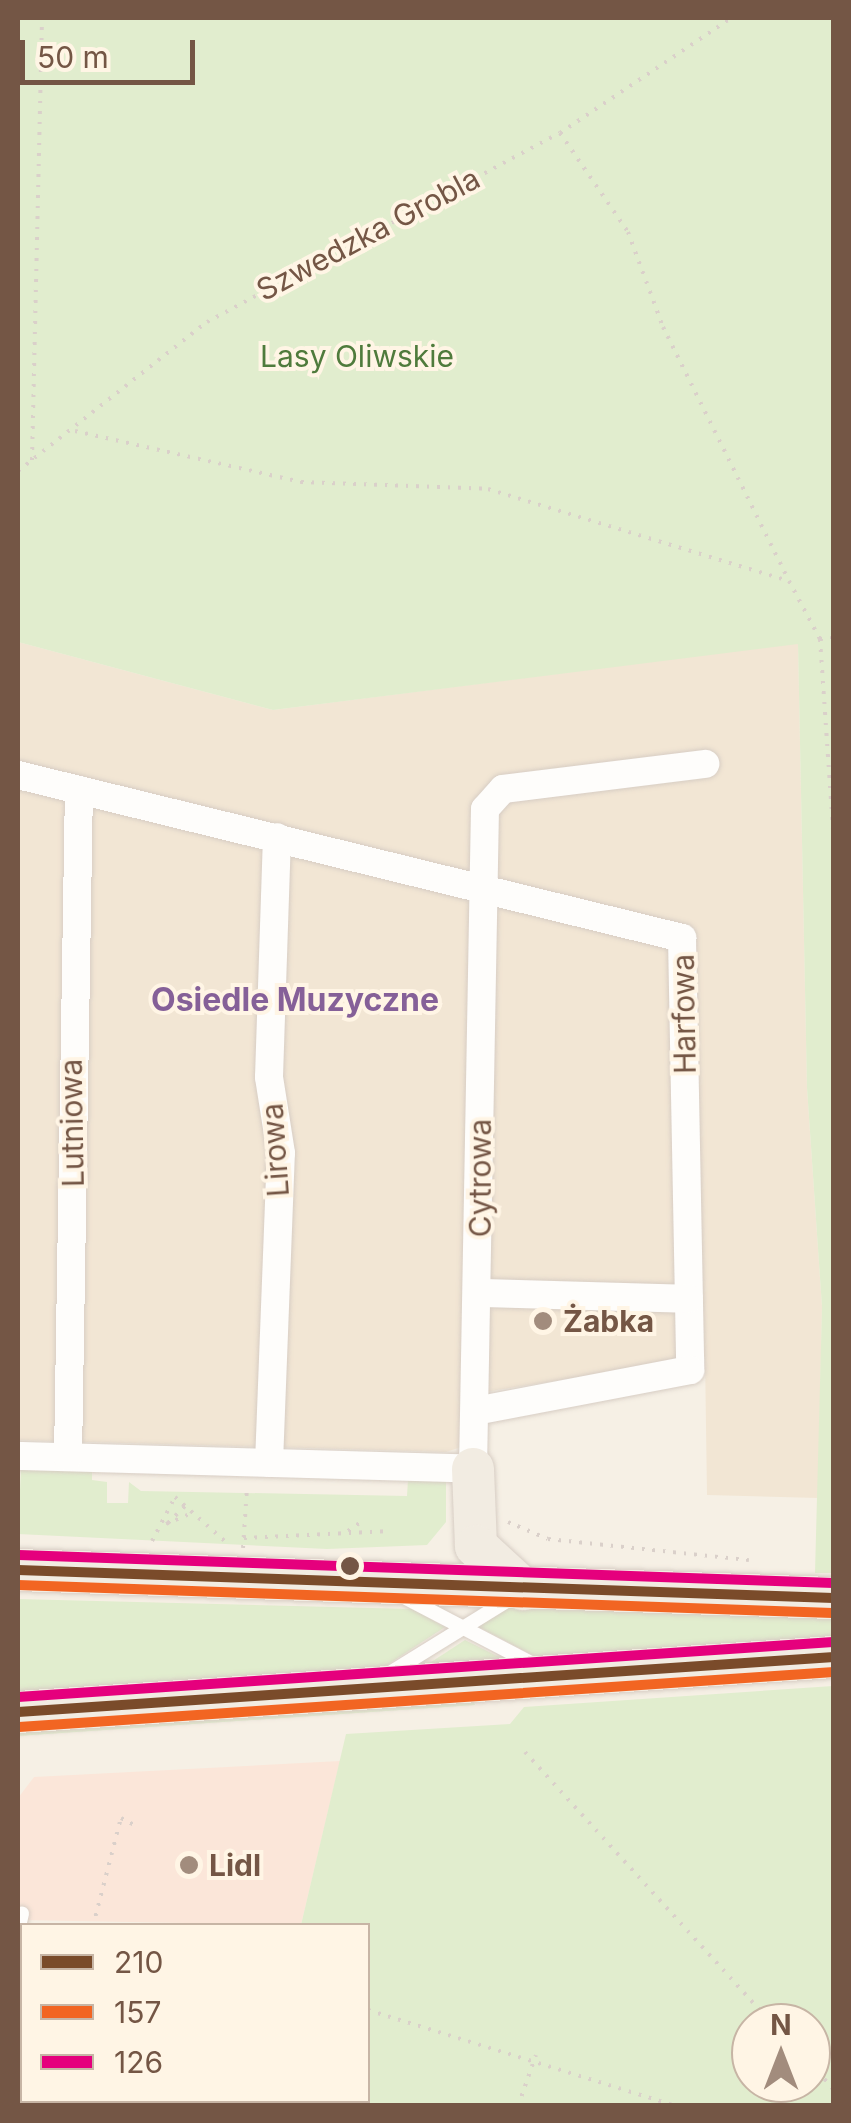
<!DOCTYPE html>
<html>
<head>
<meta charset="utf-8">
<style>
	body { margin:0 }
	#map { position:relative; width:851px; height:2123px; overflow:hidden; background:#f6f0e5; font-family:Inter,sans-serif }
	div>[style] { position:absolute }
	.residential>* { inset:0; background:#f2e6d4 }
	.commercial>* { inset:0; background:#fbe6d9 }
	.green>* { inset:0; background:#e1edce }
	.path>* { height:4px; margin-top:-2px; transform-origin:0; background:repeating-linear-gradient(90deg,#dad0ca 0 2.5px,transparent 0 10.5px) }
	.roads { filter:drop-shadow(0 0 2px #d7cdc4) drop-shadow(0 0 2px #d7cdc4) }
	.service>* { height:14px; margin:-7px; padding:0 7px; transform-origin:7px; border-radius:7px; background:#fefdfb }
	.minor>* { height:28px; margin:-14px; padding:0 14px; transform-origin:14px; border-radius:14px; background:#fefdfb }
	.primary>* { height:42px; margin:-21px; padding:0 21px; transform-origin:21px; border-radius:21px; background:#f2ece2 }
	.bus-1>* { height:10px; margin:-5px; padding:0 5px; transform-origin:5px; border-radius:5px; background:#7a4b2a }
	.bus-2>* { height:10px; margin:-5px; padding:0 5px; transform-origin:5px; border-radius:5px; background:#f26522 }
	.bus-3>* { height:10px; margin:-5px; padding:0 5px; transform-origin:5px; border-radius:5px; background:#e5007d }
	.dots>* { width:28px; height:28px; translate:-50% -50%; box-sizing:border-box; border:5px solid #fff5e5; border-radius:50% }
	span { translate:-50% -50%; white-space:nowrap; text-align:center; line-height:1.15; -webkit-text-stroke:8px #fff5e5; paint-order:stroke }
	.street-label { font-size:30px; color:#745645 }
	.park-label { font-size:30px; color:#4f7b3c }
	.poi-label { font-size:30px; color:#745645; font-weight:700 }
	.left { translate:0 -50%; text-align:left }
	.neighbourhood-label { font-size:32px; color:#856098; font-weight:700 }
	.frame { position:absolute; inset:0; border:20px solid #745645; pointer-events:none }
	.legend { position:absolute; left:20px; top:1923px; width:350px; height:180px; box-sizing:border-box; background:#fff5e5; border:2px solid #c7b5a5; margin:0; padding:12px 18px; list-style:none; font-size:30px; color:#745645 }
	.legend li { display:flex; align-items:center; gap:20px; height:50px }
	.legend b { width:50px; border:2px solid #c7b5a5 }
	.north { position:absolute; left:731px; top:2003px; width:100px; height:100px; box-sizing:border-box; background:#fff5e5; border:2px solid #c7b5a5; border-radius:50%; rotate:0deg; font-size:28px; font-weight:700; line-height:40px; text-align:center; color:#745645 }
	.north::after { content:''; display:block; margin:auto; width:35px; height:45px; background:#a28c7d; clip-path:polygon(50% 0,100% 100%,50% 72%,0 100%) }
	.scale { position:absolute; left:20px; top:40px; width:175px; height:45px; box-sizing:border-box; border:5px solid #745645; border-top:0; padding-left:12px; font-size:30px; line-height:35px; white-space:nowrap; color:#745645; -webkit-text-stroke:8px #fff5e5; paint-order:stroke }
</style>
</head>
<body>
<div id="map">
	<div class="residential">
		<i style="clip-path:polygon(18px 642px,273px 710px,798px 643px,807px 1088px,822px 1307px,818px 1498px,707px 1495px,705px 1357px,465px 1395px,461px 1447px,446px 1452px,18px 1440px)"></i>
		<i style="clip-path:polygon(22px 1968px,22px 2100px,261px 2105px,18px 2105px)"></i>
	</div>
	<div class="commercial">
		<i style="clip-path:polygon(340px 1761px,301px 1925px,18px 1920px,18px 1798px,34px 1777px)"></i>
	</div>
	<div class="green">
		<i style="clip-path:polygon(18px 18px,833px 18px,833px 1573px,815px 1573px,822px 1307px,807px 1088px,798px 644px,273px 710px,18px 642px)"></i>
		<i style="clip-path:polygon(21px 1468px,92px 1470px,92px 1480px,107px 1482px,107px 1503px,128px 1503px,129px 1482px,141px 1491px,407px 1496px,408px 1480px,446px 1480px,446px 1522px,427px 1545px,327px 1549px,18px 1534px)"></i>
		<i style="clip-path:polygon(18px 1599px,412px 1609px,445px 1627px,375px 1673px,18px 1698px)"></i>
		<i style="clip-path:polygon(510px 1605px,833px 1613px,834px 1642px,544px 1661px,477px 1626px)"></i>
		<i style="clip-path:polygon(465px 1640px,513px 1664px,419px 1670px)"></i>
		<i style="clip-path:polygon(evenodd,833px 1686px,833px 2105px,261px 2105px,368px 2100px,368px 1926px,301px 1925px,346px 1734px,510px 1724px,524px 1707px,833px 1686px,751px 2023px,811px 2023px,811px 2083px,751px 2083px,751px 2023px)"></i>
		<i style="clip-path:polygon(474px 1702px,475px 1705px,18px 1736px,18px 1733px)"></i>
	</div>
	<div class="path">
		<i style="left:560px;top:133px;width:120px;rotate:55.5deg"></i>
		<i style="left:628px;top:232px;width:101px;rotate:69.8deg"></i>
		<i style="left:663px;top:327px;width:284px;rotate:63.6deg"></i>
		<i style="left:789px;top:581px;width:66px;rotate:61.9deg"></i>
		<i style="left:820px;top:639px;width:14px;rotate:-4deg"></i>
		<i style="left:75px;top:431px;width:232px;rotate:12.7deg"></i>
		<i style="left:301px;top:482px;width:187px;rotate:2.1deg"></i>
		<i style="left:488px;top:489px;width:315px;rotate:17deg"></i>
		<i style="left:32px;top:460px;width:442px;rotate:-88.7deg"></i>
		<i style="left:18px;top:471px;width:241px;rotate:-38.3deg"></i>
		<i style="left:207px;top:322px;width:400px;rotate:-28.2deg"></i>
		<i style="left:560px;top:133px;width:206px;rotate:-33.9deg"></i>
		<i style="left:820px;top:639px;width:203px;rotate:86.1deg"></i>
		<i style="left:508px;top:1522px;width:43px;rotate:23deg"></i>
		<i style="left:548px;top:1539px;width:202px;rotate:6deg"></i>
		<i style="left:168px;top:1523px;width:25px;rotate:-45deg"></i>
		<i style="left:166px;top:1524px;width:25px;rotate:-23deg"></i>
		<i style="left:348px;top:1531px;width:16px;rotate:-35deg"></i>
		<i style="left:244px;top:1538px;width:147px;rotate:-2.7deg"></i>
		<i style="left:152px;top:1541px;width:50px;rotate:-62.4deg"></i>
		<i style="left:175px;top:1497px;width:69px;rotate:41.5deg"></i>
		<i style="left:243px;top:1548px;width:61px;rotate:-86.2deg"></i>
		<i style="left:525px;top:1752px;width:367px;rotate:47.7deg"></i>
		<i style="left:93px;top:1926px;width:112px;rotate:-75.5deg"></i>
		<i style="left:121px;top:1818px;width:15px;rotate:28deg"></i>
		<i style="left:368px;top:2010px;width:323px;rotate:17.3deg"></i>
		<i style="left:811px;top:2039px;width:24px;rotate:-12deg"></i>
		<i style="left:811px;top:2063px;width:35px;rotate:50deg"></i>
		<i style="left:178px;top:2106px;width:6px;rotate:-90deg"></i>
		<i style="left:243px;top:2106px;width:6px;rotate:-81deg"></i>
		<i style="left:518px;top:2106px;width:54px;rotate:-70.6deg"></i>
	</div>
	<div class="roads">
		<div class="service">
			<i style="left:406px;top:1598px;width:143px;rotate:27.5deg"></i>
			<i style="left:390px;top:1673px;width:139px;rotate:-31.7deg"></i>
			<i style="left:18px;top:1931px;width:18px;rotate:-77deg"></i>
			<i style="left:18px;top:1997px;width:4px"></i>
			<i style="left:76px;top:2106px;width:6px;rotate:-90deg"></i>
		</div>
		<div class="minor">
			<i style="left:18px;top:775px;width:684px;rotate:13.79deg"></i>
			<i style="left:682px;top:938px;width:432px;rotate:88.9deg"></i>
			<i style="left:690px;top:1370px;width:218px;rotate:169.2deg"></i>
			<i style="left:480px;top:1293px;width:209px;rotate:1.6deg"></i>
			<i style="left:18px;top:1456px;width:455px;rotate:1.6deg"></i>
			<i style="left:473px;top:1469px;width:660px;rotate:-88.96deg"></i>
			<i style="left:485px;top:809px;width:27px;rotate:-48deg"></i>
			<i style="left:503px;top:789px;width:204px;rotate:-7.1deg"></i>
			<i style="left:68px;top:1457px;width:667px;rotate:-89.06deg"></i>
			<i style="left:269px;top:1463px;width:310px;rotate:-87.8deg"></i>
			<i style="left:281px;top:1153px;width:77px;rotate:-99deg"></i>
			<i style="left:269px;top:1077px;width:240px;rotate:-88.1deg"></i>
		</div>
		<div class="primary">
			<i style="left:473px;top:1469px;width:77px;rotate:87.8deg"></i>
			<i style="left:476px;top:1546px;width:64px;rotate:42.5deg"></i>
			<i style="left:18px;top:1570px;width:816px;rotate:1.97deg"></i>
			<i style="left:18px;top:1712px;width:818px;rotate:-3.86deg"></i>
		</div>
	</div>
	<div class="bus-1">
		<i style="left:18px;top:1570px;width:816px;rotate:1.97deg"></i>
		<i style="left:18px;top:1712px;width:818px;rotate:-3.86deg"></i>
	</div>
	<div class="bus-2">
		<i style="left:18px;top:1585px;width:815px;rotate:1.97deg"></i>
		<i style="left:19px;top:1727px;width:817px;rotate:-3.86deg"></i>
	</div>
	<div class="bus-3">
		<i style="left:19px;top:1555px;width:815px;rotate:1.97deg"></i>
		<i style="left:18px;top:1697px;width:817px;rotate:-3.86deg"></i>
	</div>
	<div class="dots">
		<i style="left:543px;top:1321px;background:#a28c7d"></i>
		<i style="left:350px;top:1566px;background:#745645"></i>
		<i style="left:189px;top:1865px;background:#a28c7d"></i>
	</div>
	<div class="street-label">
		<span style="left:368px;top:234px;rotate:-28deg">Szwedzka Grobla</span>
		<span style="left:684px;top:1014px;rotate:-91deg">Harfowa</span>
		<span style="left:72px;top:1123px;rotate:-91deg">Lutniowa</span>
		<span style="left:275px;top:1150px;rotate:-94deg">Lirowa</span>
		<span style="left:480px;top:1178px;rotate:-90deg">Cytrowa</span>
	</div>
	<div class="park-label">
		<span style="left:357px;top:356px">Lasy Oliwskie</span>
	</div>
	<div class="poi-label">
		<span class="left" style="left:563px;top:1321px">Żabka</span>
		<span class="left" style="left:209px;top:1865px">Lidl</span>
	</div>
	<div class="neighbourhood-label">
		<span style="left:295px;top:1000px">Osiedle Muzyczne</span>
	</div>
	<div class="frame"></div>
	<ul class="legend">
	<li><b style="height:12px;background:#7a4b2a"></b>210</li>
	<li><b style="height:12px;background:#f26522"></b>157</li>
	<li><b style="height:12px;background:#e5007d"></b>126</li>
	</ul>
	<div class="north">N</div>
	<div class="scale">50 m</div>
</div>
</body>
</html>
